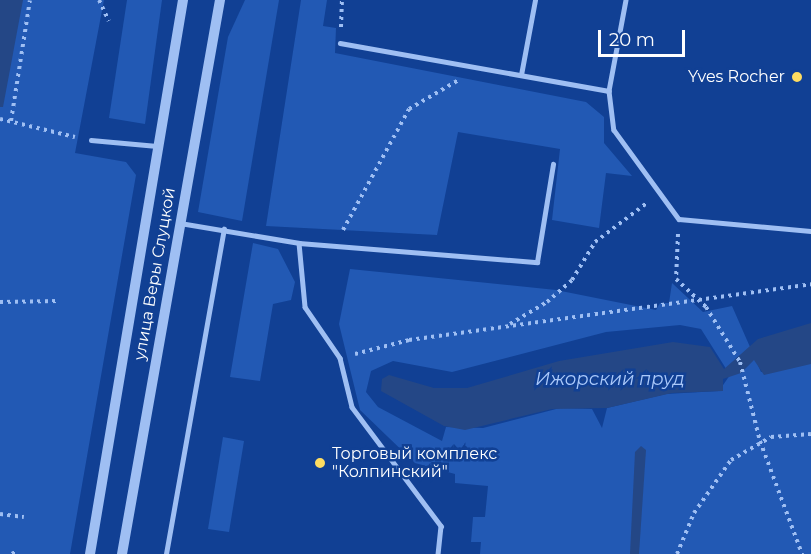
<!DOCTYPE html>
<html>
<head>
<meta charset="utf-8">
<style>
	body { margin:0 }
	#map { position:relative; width:811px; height:554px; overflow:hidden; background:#114094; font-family:Montserrat,sans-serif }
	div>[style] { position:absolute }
	.green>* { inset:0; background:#2259b4 }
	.water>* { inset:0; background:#244786 }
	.path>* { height:4px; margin-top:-2px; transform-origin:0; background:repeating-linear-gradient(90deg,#9fbff3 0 3px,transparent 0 7.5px) }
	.service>* { height:4.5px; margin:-2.25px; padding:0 2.25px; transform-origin:2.25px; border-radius:2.25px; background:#9fbff3 }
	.tertiary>* { height:10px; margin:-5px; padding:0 5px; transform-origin:5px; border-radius:5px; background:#9fbff3 }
	.dots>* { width:16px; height:16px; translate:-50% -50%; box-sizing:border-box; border:3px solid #114094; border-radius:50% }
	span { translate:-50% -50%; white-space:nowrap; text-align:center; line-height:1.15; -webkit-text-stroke:5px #114094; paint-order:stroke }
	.poi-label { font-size:16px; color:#fff }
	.right { translate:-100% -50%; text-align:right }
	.left { translate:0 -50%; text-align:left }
	.street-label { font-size:16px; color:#fff }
	.water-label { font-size:18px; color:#abc9fa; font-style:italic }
	.scale { position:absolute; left:598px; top:30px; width:87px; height:27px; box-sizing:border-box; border:3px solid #fff; border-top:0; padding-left:8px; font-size:18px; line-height:21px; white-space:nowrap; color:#fff; -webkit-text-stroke:4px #114094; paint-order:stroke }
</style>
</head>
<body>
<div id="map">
	<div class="green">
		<i style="clip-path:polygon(0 0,104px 0,75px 153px,126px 162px,136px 175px,70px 554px,0 554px)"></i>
		<i style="clip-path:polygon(127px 0,162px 0,145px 124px,109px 118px)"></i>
		<i style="clip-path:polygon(245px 0,279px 0,242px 221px,198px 212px,228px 37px)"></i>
		<i style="clip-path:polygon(301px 0,327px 0,323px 26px,336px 28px,335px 53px,586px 102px,604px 117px,604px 143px,632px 176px,606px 173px,599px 228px,552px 220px,560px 149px,458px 132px,437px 235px,266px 226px)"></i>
		<i style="clip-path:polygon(253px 243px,278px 249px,295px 282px,291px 300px,273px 304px,260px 381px,230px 377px)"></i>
		<i style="clip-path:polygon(evenodd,350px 269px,556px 290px,656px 310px,660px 303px,669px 303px,672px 283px,703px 312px,732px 306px,761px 372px,811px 363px,811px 554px,480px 554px,481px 542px,471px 542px,473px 517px,485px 517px,488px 486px,455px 483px,455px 474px,415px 463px,360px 410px,339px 324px,350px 269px,680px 325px,701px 329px,730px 375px,719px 391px,666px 394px,607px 408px,602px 428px,592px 409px,560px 408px,483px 428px,446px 427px,442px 441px,378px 407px,366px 392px,371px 371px,393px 361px,452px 372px,606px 332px,680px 325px)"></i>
		<i style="clip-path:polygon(223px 437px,244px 441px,229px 532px,208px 529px)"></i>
	</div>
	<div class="water">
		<i style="clip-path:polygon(0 0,23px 0,3px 107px,0 107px)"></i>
		<i style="clip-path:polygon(811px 323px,811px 364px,764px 375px,754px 360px,741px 373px,723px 379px,723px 391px,672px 393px,607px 408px,552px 409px,465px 430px,444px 426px,381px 391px,382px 379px,389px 375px,434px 388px,467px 388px,559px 361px,673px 342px,710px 347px,724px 369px,758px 339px)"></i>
		<i style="clip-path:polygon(641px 446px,646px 450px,639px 554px,630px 554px,635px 452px)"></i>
	</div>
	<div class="path">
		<i style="left:99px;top:0;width:23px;rotate:65deg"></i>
		<i style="left:341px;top:27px;width:27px;rotate:-88deg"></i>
		<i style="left:0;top:119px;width:77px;rotate:13.5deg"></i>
		<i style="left:11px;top:121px;width:122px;rotate:-81.1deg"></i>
		<i style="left:343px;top:230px;width:138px;rotate:-61.4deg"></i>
		<i style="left:409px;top:109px;width:56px;rotate:-30.3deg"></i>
		<i style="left:678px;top:234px;width:45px;rotate:92.5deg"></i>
		<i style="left:676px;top:279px;width:41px;rotate:43deg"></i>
		<i style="left:706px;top:307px;width:65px;rotate:58.3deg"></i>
		<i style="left:740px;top:362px;width:81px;rotate:75.8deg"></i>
		<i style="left:760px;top:441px;width:121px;rotate:69.6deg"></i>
		<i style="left:0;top:302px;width:59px;rotate:-1deg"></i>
		<i style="left:510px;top:324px;width:43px;rotate:-30.7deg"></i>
		<i style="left:547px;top:302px;width:33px;rotate:-41deg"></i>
		<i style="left:572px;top:280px;width:44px;rotate:-58.8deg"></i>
		<i style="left:595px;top:242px;width:66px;rotate:-37deg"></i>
		<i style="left:355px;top:354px;width:56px;rotate:-14.5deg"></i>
		<i style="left:409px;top:340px;width:406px;rotate:-7.9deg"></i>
		<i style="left:0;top:514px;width:24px;rotate:7deg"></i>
		<i style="left:12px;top:554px;width:7px;rotate:-34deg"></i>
		<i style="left:677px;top:554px;width:44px;rotate:-67.5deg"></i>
		<i style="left:694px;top:513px;width:65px;rotate:-55.1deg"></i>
		<i style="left:731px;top:460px;width:46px;rotate:-29.9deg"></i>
		<i style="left:771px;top:437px;width:40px;rotate:-4.3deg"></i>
	</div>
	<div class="service">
		<i style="left:626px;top:0;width:93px;rotate:100.6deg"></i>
		<i style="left:609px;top:91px;width:39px;rotate:83deg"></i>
		<i style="left:614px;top:130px;width:110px;rotate:53.9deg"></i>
		<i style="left:679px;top:219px;width:133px;rotate:5.2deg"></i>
		<i style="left:340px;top:43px;width:273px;rotate:10.1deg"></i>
		<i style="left:521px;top:75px;width:76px;rotate:-79.4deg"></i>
		<i style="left:91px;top:140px;width:66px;rotate:5.2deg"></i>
		<i style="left:180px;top:223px;width:121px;rotate:9.5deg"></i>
		<i style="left:299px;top:243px;width:239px;rotate:4.6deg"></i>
		<i style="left:537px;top:262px;width:99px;rotate:-80.7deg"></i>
		<i style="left:299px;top:243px;width:64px;rotate:84.6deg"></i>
		<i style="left:305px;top:307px;width:62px;rotate:55.5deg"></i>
		<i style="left:340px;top:358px;width:50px;rotate:76.2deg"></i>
		<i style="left:352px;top:407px;width:149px;rotate:53.2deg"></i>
		<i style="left:441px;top:526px;width:28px;rotate:96deg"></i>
		<i style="left:166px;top:554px;width:330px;rotate:-79.9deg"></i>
	</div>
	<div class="tertiary">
		<i style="left:90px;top:554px;width:562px;rotate:-80.47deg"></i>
		<i style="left:122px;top:554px;width:563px;rotate:-79.97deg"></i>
	</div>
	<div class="dots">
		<i style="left:797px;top:77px;background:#ffdd61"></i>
		<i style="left:320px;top:463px;background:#ffdd61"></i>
	</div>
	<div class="poi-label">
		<span class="right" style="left:785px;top:77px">Yves Rocher</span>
		<span class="left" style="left:332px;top:463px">Торговый комплекс<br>"Колпинский"</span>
	</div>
	<div class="street-label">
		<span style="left:155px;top:274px;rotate:-80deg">улица Веры Слуцкой</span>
	</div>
	<div class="water-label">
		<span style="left:610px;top:379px">Ижорский пруд</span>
	</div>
	<div class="scale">20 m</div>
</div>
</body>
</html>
